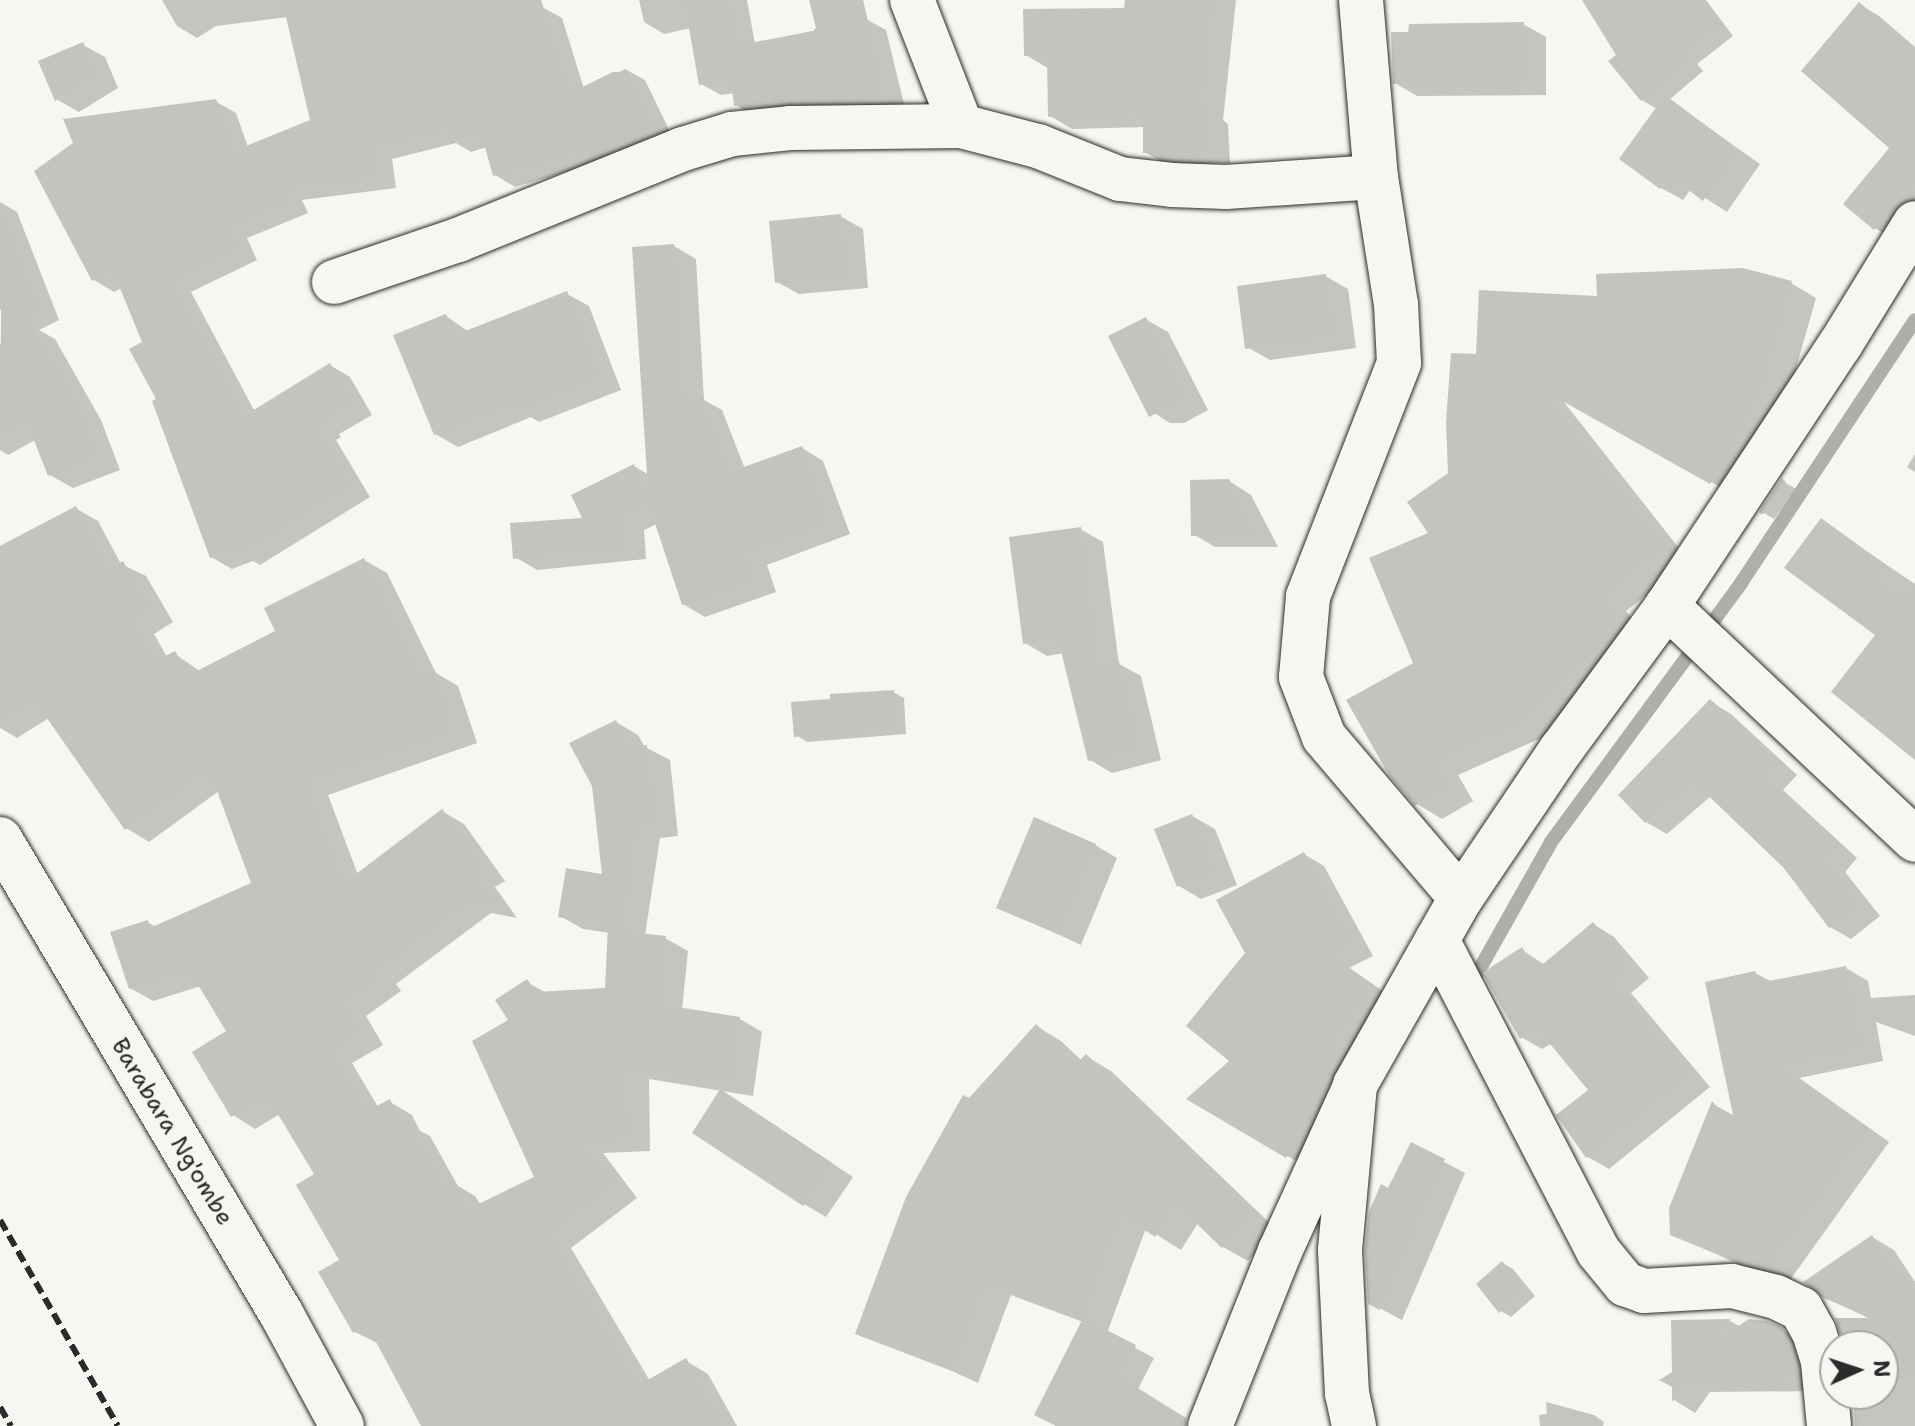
<!DOCTYPE html>
<html>
<head>
<meta charset="utf-8">
<style>
	body { margin:0 }
	#map { position:relative; width:1915px; height:1426px; overflow:hidden; background:#f6f6f2; font-family:"Shantell Sans",sans-serif }
	div>[style] { position:absolute }
	.shadow>* { inset:0; background:#0003 }
	.stream>* { height:14px; margin:-7px; padding:0 7px; transform-origin:7px; border-radius:7px; background:#aeaeab }
	.building>* { inset:0; background:#c3c3c0 }
	.roads { filter:drop-shadow(0 0 2px #2b2b2b) drop-shadow(0 0 2px #2b2b2b) }
	.minor>* { height:44px; margin:-22px; padding:0 22px; transform-origin:22px; border-radius:22px; background:#f6f6f2 }
	.tertiary>* { height:44px; margin:-22px; padding:0 22px; transform-origin:22px; border-radius:22px; background:#f6f6f2 }
	.secondary>* { height:44px; margin:-22px; padding:0 22px; transform-origin:22px; border-radius:22px; background:#f6f6f2 }
	.rail>* { height:6px; margin-top:-3px; transform-origin:0; background:repeating-linear-gradient(90deg,#2b2b2b 0 12px,transparent 0 18px) }
	span { translate:-50% -50%; white-space:nowrap; text-align:center; line-height:1.15; -webkit-text-stroke:6px #f6f6f2; paint-order:stroke }
	.street-label { font-size:24px; color:#2b2b2b }
	.north { position:absolute; left:1819px; top:1330px; width:80px; height:80px; box-sizing:border-box; background:#f6f6f2; border:2px solid #a5a5a2; border-radius:50%; rotate:87deg; font-size:22px; font-weight:700; line-height:32px; text-align:center; color:#2b2b2b }
	.north::after { content:''; display:block; margin:auto; width:28px; height:36px; background:#2b2b2b; clip-path:polygon(50% 0,100% 100%,50% 72%,0 100%) }
</style>
</head>
<body>
<div id="map">
	<div class="shadow">
		<i style="clip-path:polygon(162px 0,471px 0,542px 7px,562px 18px,584px 89px,625px 69px,645px 80px,674px 140px,515px 187px,495px 175px,487px 147px,471px 152px,456px 143px,392px 159px,396px 188px,302px 200px,308px 213px,247px 238px,257px 260px,191px 292px,255px 412px,330px 365px,350px 377px,372px 415px,339px 434px,341px 437px,336px 440px,370px 497px,260px 565px,253px 561px,232px 569px,211px 557px,159px 400px,145px 343px,122px 288px,114px 292px,94px 280px,215px 101px,236px 113px,248px 147px,312px 121px,288px 17px,216px 26px,197px 38px,177px 26px)"></i>
		<i style="clip-path:polygon(639px 0,747px 0,755px 44px,866px 19px,886px 30px,904px 104px,866px 113px,756px 117px,736px 105px,735px 93px,721px 95px,701px 84px,691px 28px,664px 34px,644px 22px)"></i>
		<i style="clip-path:polygon(1127px 0,1236px 0,1223px 120px,1228px 124px,1230px 163px,1167px 165px,1145px 152px,1145px 127px,1072px 129px,1050px 116px,1049px 69px,1026px 55px,1126px 10px)"></i>
		<i style="clip-path:polygon(1585px 0,1706px 0,1733px 36px,1697px 64px,1703px 71px,1669px 100px,1760px 164px,1727px 212px,1691px 189px,1683px 200px,1661px 188px,1657px 109px,1642px 100px)"></i>
		<i style="clip-path:polygon(1859px 4px,1879px 16px,1915px 47px,1915px 214px,1895px 240px,1875px 228px,1892px 148px)"></i>
		<i style="clip-path:polygon(1523px 24px,1546px 37px,1546px 95px,1417px 96px,1395px 83px)"></i>
		<i style="clip-path:polygon(83px 45px,105px 57px,118px 88px,79px 112px,56px 99px)"></i>
		<i style="clip-path:polygon(0 202px,17px 212px,59px 320px,39px 330px,55px 339px,101px 420px,120px 470px,73px 488px,50px 475px,35px 440px,8px 455px,0 450px,0 344px,21px 332px,8px 324px,0 309px)"></i>
		<i style="clip-path:polygon(840px 216px,863px 229px,868px 288px,799px 294px,777px 282px)"></i>
		<i style="clip-path:polygon(674px 246px,696px 259px,704px 400px,722px 410px,745px 469px,802px 448px,823px 461px,850px 534px,767px 565px,776px 592px,705px 617px,683px 604px,657px 524px,644px 530px,646px 559px,537px 570px,515px 557px,585px 519px,634px 466px,649px 475px)"></i>
		<i style="clip-path:polygon(1325px 276px,1348px 289px,1356px 348px,1270px 360px,1247px 347px)"></i>
		<i style="clip-path:polygon(1791px 283px,1816px 298px,1785px 407px,1736px 496px,1560px 397px,1689px 561px,1626px 611px,1647px 636px,1548px 735px,1458px 775px,1473px 801px,1442px 819px,1417px 804px,1415px 664px,1431px 534px,1451px 474px,1478px 357px,1599px 298px)"></i>
		<i style="clip-path:polygon(567px 294px,589px 306px,621px 390px,539px 422px,531px 417px,458px 447px,435px 434px,446px 316px,469px 332px)"></i>
		<i style="clip-path:polygon(1145px 319px,1168px 332px,1208px 410px,1184px 423px,1170px 423px,1148px 409px)"></i>
		<i style="clip-path:polygon(1915px 454px,1915px 472px,1907px 467px)"></i>
		<i style="clip-path:polygon(1229px 481px,1251px 495px,1278px 547px,1215px 547px,1193px 534px)"></i>
		<i style="clip-path:polygon(1782px 481px,1796px 489px,1774px 519px,1762px 512px)"></i>
		<i style="clip-path:polygon(75px 508px,98px 521px,121px 564px,146px 576px,173px 622px,154px 634px,167px 657px,175px 654px,201px 672px,278px 632px,364px 560px,387px 573px,436px 673px,458px 686px,477px 743px,328px 795px,358px 875px,442px 811px,464px 824px,505px 881px,495px 887px,517px 918px,491px 913px,396px 984px,401px 991px,366px 1016px,383px 1045px,352px 1063px,378px 1107px,390px 1102px,412px 1115px,420px 1131px,430px 1136px,458px 1186px,475px 1196px,481px 1205px,536px 1178px,511px 1021px,527px 982px,548px 994px,607px 990px,610px 933px,583px 929px,560px 916px,605px 877px,616px 722px,638px 735px,645px 747px,670px 760px,678px 836px,660px 838px,645px 935px,665px 938px,688px 951px,682px 1010px,740px 1019px,762px 1032px,753px 1096px,649px 1079px,650px 1151px,603px 1153px,637px 1198px,571px 1248px,650px 1381px,686px 1361px,708px 1374px,737px 1426px,423px 1426px,379px 1344px,355px 1332px,342px 1260px,317px 1175px,280px 1114px,255px 1129px,233px 1115px,229px 1031px,201px 986px,153px 1001px,130px 988px,147px 922px,156px 927px,253px 884px,219px 791px,149px 842px,126px 828px,49px 718px,17px 738px,0 728px,0 549px)"></i>
		<i style="clip-path:polygon(1822px 521px,1915px 584px,1915px 755px,1877px 635px)"></i>
		<i style="clip-path:polygon(1080px 529px,1103px 542px,1119px 664px,1141px 676px,1161px 760px,1112px 773px,1090px 760px,1064px 653px,1047px 656px,1025px 643px)"></i>
		<i style="clip-path:polygon(893px 692px,904px 698px,906px 734px,807px 742px,796px 735px)"></i>
		<i style="clip-path:polygon(1711px 702px,1731px 714px,1797px 775px,1783px 790px,1857px 858px,1845px 872px,1880px 916px,1851px 939px,1830px 927px,1785px 866px,1711px 796px,1667px 834px,1646px 822px)"></i>
		<i style="clip-path:polygon(1192px 816px,1215px 829px,1237px 885px,1201px 899px,1179px 886px)"></i>
		<i style="clip-path:polygon(1095px 845px,1117px 858px,1081px 945px,999px 907px)"></i>
		<i style="clip-path:polygon(1304px 854px,1324px 866px,1373px 956px,1349px 968px,1393px 998px,1308px 1168px,1190px 1099px,1232px 1061px,1247px 953px)"></i>
		<i style="clip-path:polygon(1593px 924px,1614px 937px,1649px 978px,1631px 993px,1710px 1087px,1609px 1169px,1588px 1157px,1559px 1116px,1591px 1090px,1552px 1043px,1542px 1049px,1521px 1037px,1522px 950px,1545px 965px)"></i>
		<i style="clip-path:polygon(1846px 968px,1868px 981px,1871px 998px,1915px 995px,1915px 1036px,1876px 1022px,1883px 1061px,1799px 1078px,1889px 1142px,1790px 1280px,1758px 1273px,1672px 1234px,1713px 1104px,1735px 1116px,1755px 973px,1772px 982px)"></i>
		<i style="clip-path:polygon(1036px 1026px,1061px 1041px,1082px 1061px,1086px 1056px,1111px 1071px,1277px 1230px,1248px 1261px,1223px 1247px,1198px 1223px,1181px 1250px,1146px 1228px,1107px 1333px,1154px 1358px,1138px 1389px,1179px 1426px,1058px 1426px,1083px 1322px,1011px 1295px,978px 1383px,885px 1340px,969px 1101px)"></i>
		<i style="clip-path:polygon(743px 1104px,853px 1177px,826px 1217px,804px 1204px)"></i>
		<i style="clip-path:polygon(1412px 1145px,1465px 1173px,1402px 1320px,1370px 1303px,1389px 1190px)"></i>
		<i style="clip-path:polygon(1872px 1237px,1894px 1250px,1915px 1282px,1915px 1426px,1855px 1426px,1853px 1394px,1883px 1394px,1883px 1346px,1846px 1346px,1872px 1320px,1825px 1297px)"></i>
		<i style="clip-path:polygon(1502px 1263px,1513px 1269px,1535px 1296px,1511px 1317px,1501px 1311px)"></i>
		<i style="clip-path:polygon(1730px 1321px,1741px 1327px,1782px 1330px,1805px 1343px,1821px 1391px,1710px 1392px,1695px 1413px,1674px 1400px,1674px 1388px,1661px 1381px,1674px 1373px,1673px 1322px)"></i>
		<i style="clip-path:polygon(1546px 1402px,1594px 1415px,1604px 1422px,1603px 1426px,1540px 1426px,1539px 1415px,1547px 1414px)"></i>
	</div>
	<div class="stream">
		<i style="left:1470px;top:986px;width:165px;rotate:-60.6deg"></i>
		<i style="left:1551px;top:842px;width:321px;rotate:-53.7deg"></i>
		<i style="left:1741px;top:583px;width:315px;rotate:-56.5deg"></i>
	</div>
	<div class="building">
		<i style="clip-path:polygon(282px 0,541px 0,570px 93px,613px 72px,628px 72px,655px 128px,592px 159px,588px 151px,493px 176px,481px 133px,449px 141px,446px 129px,372px 148px,376px 177px,284px 189px,289px 202px,228px 227px,238px 248px,172px 280px,244px 416px,330px 363px,353px 403px,320px 422px,322px 426px,317px 428px,351px 485px,239px 555px,236px 548px,210px 558px,152px 401px,156px 399px,129px 349px,142px 342px,113px 271px,92px 281px,34px 171px,73px 143px,63px 119px,216px 99px,234px 151px,310px 120px)"></i>
		<i style="clip-path:polygon(684px 0,730px 0,739px 45px,813px 31px,816px 28px,809px 0,863px 0,885px 93px,845px 102px,829px 103px,828px 97px,734px 106px,731px 79px,699px 85px)"></i>
		<i style="clip-path:polygon(1125px 0,1213px 0,1201px 109px,1207px 109px,1208px 151px,1143px 153px,1143px 115px,1048px 117px,1047px 56px,1024px 56px,1023px 9px,1124px 8px)"></i>
		<i style="clip-path:polygon(1582px 0,1699px 0,1719px 26px,1682px 54px,1688px 62px,1641px 101px,1608px 61px,1616px 55px)"></i>
		<i style="clip-path:polygon(1859px 2px,1915px 50px,1915px 180px,1874px 230px,1843px 204px,1889px 148px,1801px 71px)"></i>
		<i style="clip-path:polygon(1524px 22px,1524px 84px,1393px 84px,1391px 32px,1408px 32px,1409px 24px)"></i>
		<i style="clip-path:polygon(83px 42px,97px 75px,55px 101px,38px 61px)"></i>
		<i style="clip-path:polygon(1665px 95px,1739px 150px,1703px 201px,1670px 176px,1660px 189px,1619px 159px)"></i>
		<i style="clip-path:polygon(2px 212px,40px 308px,27px 315px,78px 405px,98px 457px,48px 476px,26px 420px,0 434px)"></i>
		<i style="clip-path:polygon(841px 214px,846px 276px,775px 283px,769px 221px)"></i>
		<i style="clip-path:polygon(674px 244px,684px 402px,700px 396px,730px 472px,802px 446px,829px 522px,746px 553px,756px 580px,682px 605px,649px 505px,623px 518px,626px 547px,513px 559px,510px 523px,582px 518px,571px 495px,634px 464px,649px 504px,632px 247px)"></i>
		<i style="clip-path:polygon(1743px 268px,1792px 281px,1761px 392px,1733px 443px,1741px 449px,1719px 483px,1713px 479px,1710px 484px,1541px 389px,1665px 546px,1603px 596px,1623px 621px,1523px 722px,1435px 761px,1449px 786px,1415px 806px,1389px 775px,1346px 700px,1413px 663px,1369px 558px,1428px 533px,1407px 502px,1448px 473px,1446px 422px,1451px 353px,1476px 354px,1479px 290px,1597px 296px,1596px 274px)"></i>
		<i style="clip-path:polygon(1326px 274px,1335px 336px,1245px 349px,1237px 286px)"></i>
		<i style="clip-path:polygon(567px 291px,600px 377px,515px 410px,513px 403px,434px 435px,393px 335px,446px 314px,455px 335px)"></i>
		<i style="clip-path:polygon(1146px 317px,1187px 397px,1149px 417px,1108px 336px)"></i>
		<i style="clip-path:polygon(1782px 478px,1786px 482px,1762px 515px,1759px 512px)"></i>
		<i style="clip-path:polygon(1229px 479px,1257px 535px,1191px 536px,1190px 480px)"></i>
		<i style="clip-path:polygon(76px 506px,109px 569px,123px 561px,151px 609px,133px 621px,155px 661px,175px 651px,189px 675px,275px 631px,264px 608px,364px 558px,422px 676px,435px 671px,451px 717px,451px 732px,306px 783px,344px 883px,442px 809px,484px 867px,474px 874px,497px 906px,467px 902px,375px 971px,380px 978px,344px 1002px,361px 1031px,331px 1050px,367px 1111px,390px 1099px,402px 1124px,407px 1121px,444px 1185px,453px 1180px,468px 1209px,534px 1177px,472px 1041px,508px 1020px,495px 1000px,527px 979px,536px 992px,605px 988px,608px 925px,558px 917px,566px 868px,602px 874px,592px 786px,569px 743px,616px 720px,630px 747px,647px 745px,656px 823px,638px 825px,622px 931px,666px 936px,659px 1004px,740px 1017px,731px 1084px,626px 1068px,628px 1139px,582px 1141px,615px 1184px,550px 1235px,639px 1385px,686px 1358px,723px 1426px,421px 1426px,367px 1325px,353px 1333px,318px 1272px,339px 1260px,296px 1185px,314px 1174px,267px 1096px,231px 1117px,192px 1052px,226px 1031px,189px 970px,129px 989px,110px 932px,148px 920px,150px 928px,251px 883px,209px 769px,125px 830px,35px 701px,0 722px,0 546px)"></i>
		<i style="clip-path:polygon(1821px 518px,1887px 566px,1877px 578px,1903px 599px,1915px 583px,1915px 760px,1831px 692px,1875px 635px,1784px 568px)"></i>
		<i style="clip-path:polygon(1081px 527px,1099px 666px,1119px 661px,1140px 748px,1088px 761px,1058px 639px,1023px 644px,1009px 537px)"></i>
		<i style="clip-path:polygon(894px 690px,896px 729px,794px 737px,791px 702px,830px 699px,830px 694px)"></i>
		<i style="clip-path:polygon(1710px 699px,1778px 761px,1763px 777px,1838px 845px,1825px 859px,1860px 903px,1829px 928px,1783px 867px,1693px 781px,1645px 823px,1618px 795px)"></i>
		<i style="clip-path:polygon(1192px 814px,1216px 872px,1177px 887px,1154px 829px)"></i>
		<i style="clip-path:polygon(1034px 817px,1096px 844px,1058px 934px,996px 908px)"></i>
		<i style="clip-path:polygon(1304px 852px,1354px 944px,1331px 955px,1374px 985px,1332px 1045px,1345px 1052px,1311px 1123px,1308px 1121px,1286px 1158px,1186px 1099px,1229px 1061px,1186px 1026px,1245px 953px,1216px 900px)"></i>
		<i style="clip-path:polygon(1593px 922px,1629px 966px,1611px 981px,1690px 1074px,1586px 1158px,1556px 1115px,1588px 1090px,1537px 1028px,1520px 1039px,1482px 973px,1522px 947px,1536px 970px)"></i>
		<i style="clip-path:polygon(1846px 966px,1862px 1049px,1781px 1065px,1868px 1128px,1767px 1269px,1734px 1261px,1670px 1235px,1669px 1208px,1712px 1101px,1736px 1129px,1705px 982px,1755px 971px,1758px 983px)"></i>
		<i style="clip-path:polygon(1036px 1024px,1077px 1063px,1086px 1054px,1254px 1215px,1222px 1248px,1176px 1204px,1155px 1237px,1121px 1214px,1083px 1318px,985px 1283px,952px 1371px,855px 1334px,906px 1197px,963px 1095px,969px 1098px)"></i>
		<i style="clip-path:polygon(720px 1089px,832px 1163px,803px 1206px,692px 1133px)"></i>
		<i style="clip-path:polygon(1411px 1142px,1445px 1159px,1380px 1310px,1368px 1304px,1365px 1251px,1369px 1212px,1381px 1184px,1388px 1188px)"></i>
		<i style="clip-path:polygon(1872px 1235px,1896px 1271px,1915px 1282px,1915px 1378px,1883px 1379px,1883px 1346px,1844px 1346px,1835px 1318px,1871px 1318px,1824px 1298px,1803px 1282px)"></i>
		<i style="clip-path:polygon(1502px 1261px,1526px 1290px,1499px 1313px,1476px 1284px)"></i>
		<i style="clip-path:polygon(1083px 1318px,1136px 1345px,1120px 1377px,1186px 1418px,1186px 1426px,1056px 1426px,1034px 1415px)"></i>
		<i style="clip-path:polygon(1731px 1319px,1714px 1342px,1749px 1319px,1767px 1321px,1783px 1328px,1791px 1342px,1800px 1379px,1687px 1381px,1672px 1402px,1672px 1381px,1658px 1381px,1672px 1372px,1671px 1320px)"></i>
	</div>
	<div class="roads">
		<div class="minor">
			<i style="left:912px;top:0;width:135px;rotate:68.7deg"></i>
			<i style="left:1361px;top:0;width:178px;rotate:85.2deg"></i>
			<i style="left:1376px;top:177px;width:129px;rotate:81.1deg"></i>
			<i style="left:1396px;top:304px;width:59px;rotate:87.1deg"></i>
			<i style="left:1399px;top:363px;width:251px;rotate:111.3deg"></i>
			<i style="left:1308px;top:597px;width:80px;rotate:95deg"></i>
			<i style="left:1301px;top:677px;width:64px;rotate:69deg"></i>
			<i style="left:1324px;top:737px;width:211px;rotate:49.6deg"></i>
			<i style="left:334px;top:282px;width:131px;rotate:-18.7deg"></i>
			<i style="left:458px;top:240px;width:243px;rotate:-22deg"></i>
			<i style="left:683px;top:149px;width:51px;rotate:-17deg"></i>
			<i style="left:732px;top:134px;width:58px;rotate:-5.9deg"></i>
			<i style="left:790px;top:128px;width:171px;rotate:-0.7deg"></i>
			<i style="left:961px;top:126px;width:80px;rotate:14.6deg"></i>
			<i style="left:1038px;top:146px;width:88px;rotate:21.9deg"></i>
			<i style="left:1120px;top:179px;width:52px;rotate:6.6deg"></i>
			<i style="left:1172px;top:185px;width:54px;rotate:2.1deg"></i>
			<i style="left:1226px;top:187px;width:150px;rotate:-3.8deg"></i>
			<i style="left:1667px;top:606px;width:341px;rotate:43.3deg"></i>
			<i style="left:0;top:839px;width:553px;rotate:59.36deg"></i>
			<i style="left:282px;top:1315px;width:126px;rotate:61.6deg"></i>
			<i style="left:1437px;top:940px;width:350px;rotate:62.6deg"></i>
			<i style="left:1598px;top:1251px;width:43px;rotate:50.7deg"></i>
			<i style="left:1625px;top:1284px;width:20px;rotate:20deg"></i>
			<i style="left:1644px;top:1291px;width:88px;rotate:-3.3deg"></i>
			<i style="left:1732px;top:1286px;width:45px;rotate:14deg"></i>
			<i style="left:1776px;top:1297px;width:28px;rotate:26deg"></i>
			<i style="left:1801px;top:1309px;width:26px;rotate:61deg"></i>
			<i style="left:1814px;top:1332px;width:31px;rotate:73deg"></i>
			<i style="left:1823px;top:1362px;width:64px;rotate:84.6deg"></i>
		</div>
		<div class="tertiary">
			<i style="left:1210px;top:1426px;width:188px;rotate:-68.2deg"></i>
			<i style="left:1280px;top:1251px;width:176px;rotate:-65.5deg"></i>
		</div>
		<div class="secondary">
			<i style="left:1354px;top:1426px;width:33px;rotate:-102deg"></i>
			<i style="left:1347px;top:1394px;width:144px;rotate:-92.8deg"></i>
			<i style="left:1340px;top:1250px;width:166px;rotate:-84.8deg"></i>
			<i style="left:1355px;top:1085px;width:215px;rotate:-60.5deg"></i>
			<i style="left:1461px;top:898px;width:179px;rotate:-56deg"></i>
			<i style="left:1561px;top:750px;width:179px;rotate:-53.6deg"></i>
			<i style="left:1667px;top:606px;width:313px;rotate:-56.5deg"></i>
			<i style="left:1840px;top:345px;width:143px;rotate:-58.4deg"></i>
		</div>
	</div>
	<div class="rail">
		<i style="left:0;top:1220px;width:237px;rotate:60.2deg"></i>
		<i style="left:0;top:1407px;width:22px;rotate:60deg"></i>
	</div>
	<div class="street-label">
		<span style="left:172px;top:1132px;rotate:59deg">Barabara Ng'ombe</span>
	</div>
	<div class="north">N</div>
</div>
</body>
</html>
